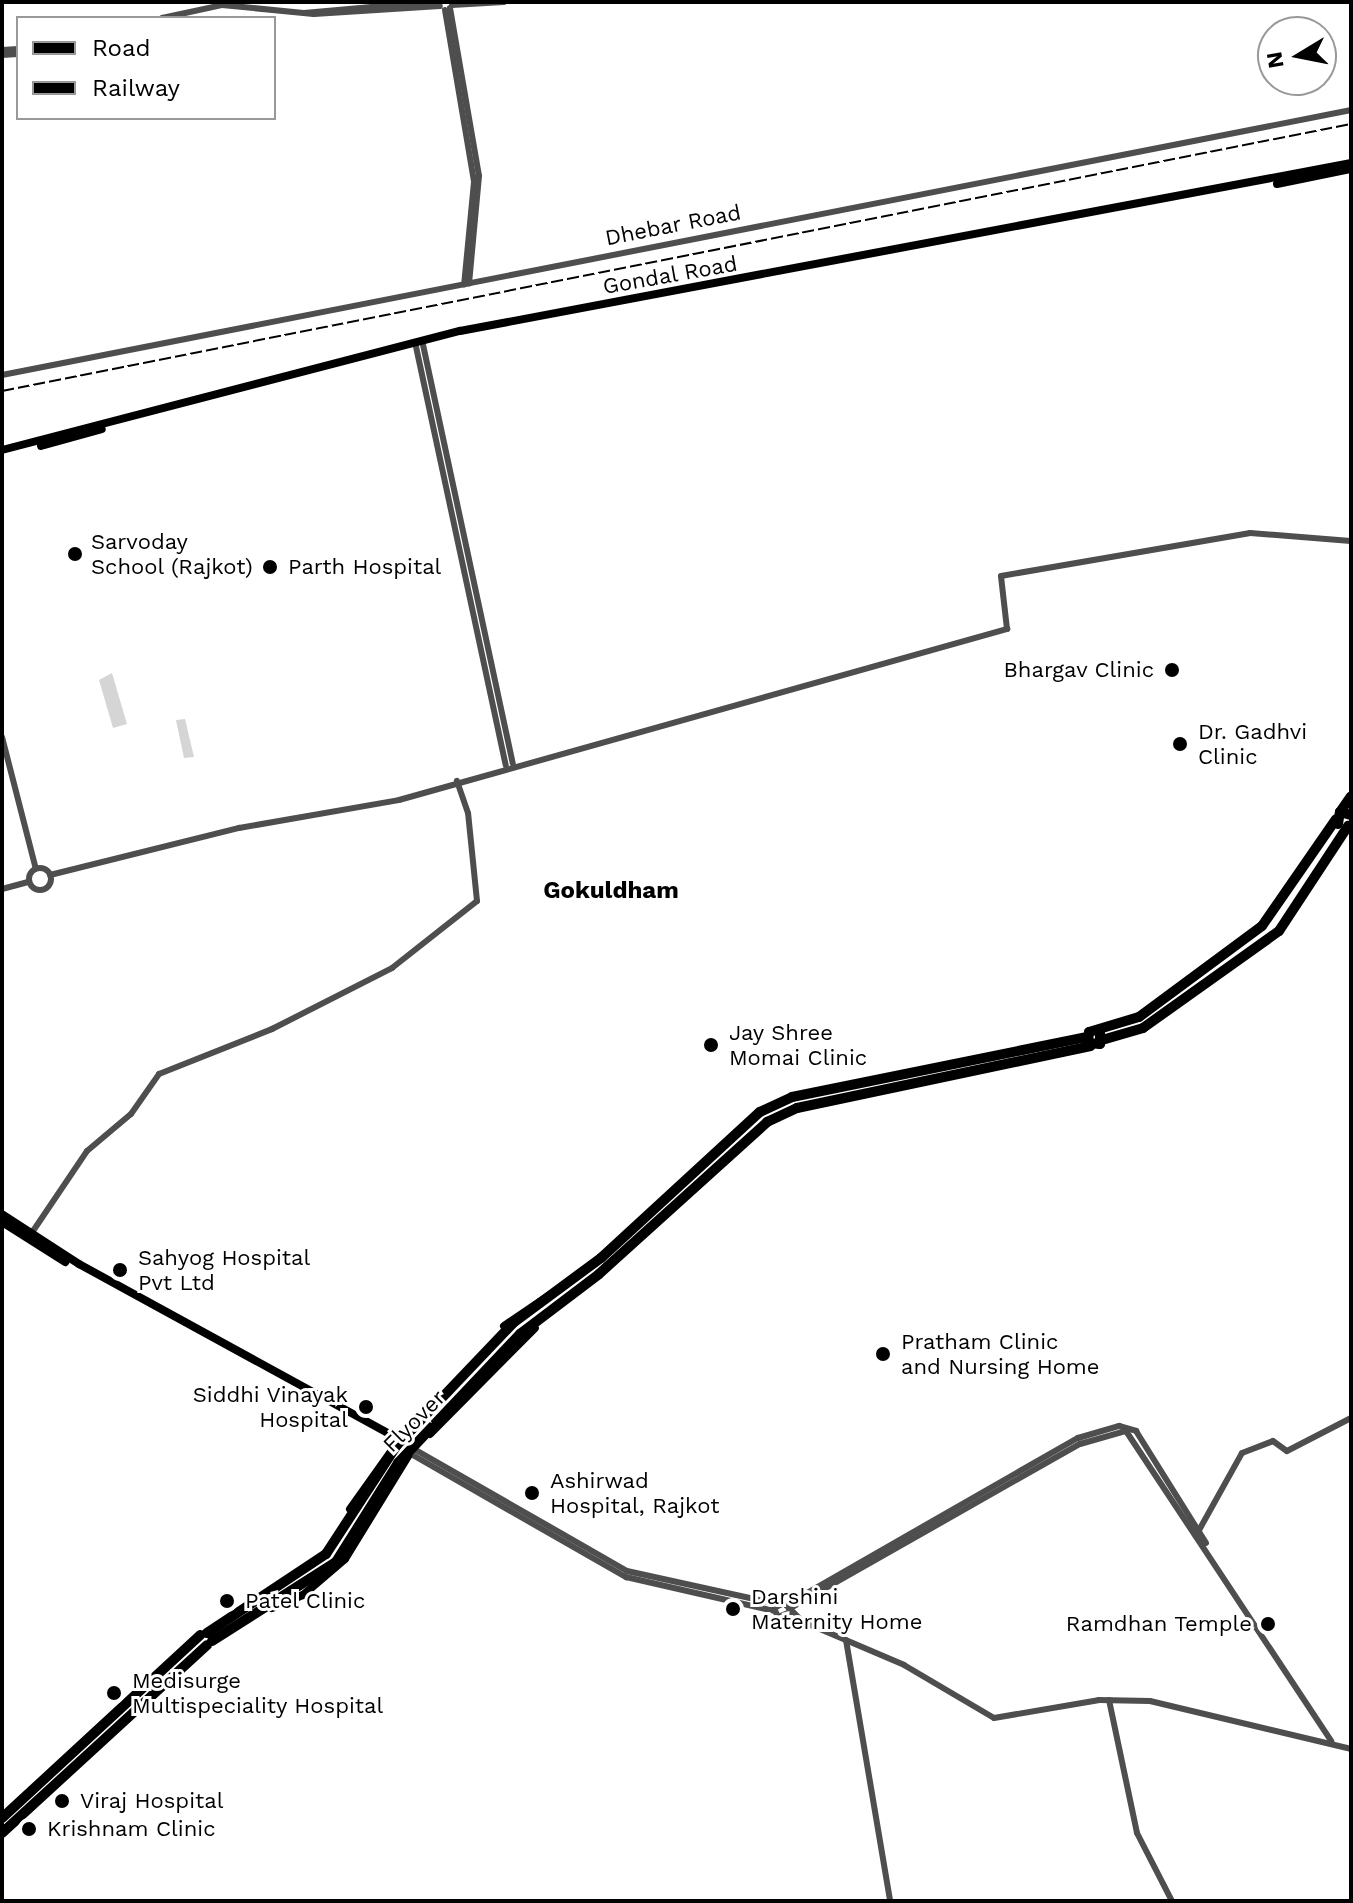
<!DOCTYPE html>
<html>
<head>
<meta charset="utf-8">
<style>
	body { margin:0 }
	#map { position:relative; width:1353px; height:1903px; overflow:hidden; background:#fff; font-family:"Work Sans",sans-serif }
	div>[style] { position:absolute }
	.green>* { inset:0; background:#d5d5d5 }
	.minor>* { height:6px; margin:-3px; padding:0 3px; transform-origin:3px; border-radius:3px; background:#4e4e4e }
	.minor>.ring { margin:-3px; padding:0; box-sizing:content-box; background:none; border:6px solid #4e4e4e; border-radius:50% }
	.major>* { height:8px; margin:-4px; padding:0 4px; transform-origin:4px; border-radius:4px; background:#000 }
	.highway>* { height:10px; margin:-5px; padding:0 5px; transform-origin:5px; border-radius:5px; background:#000 }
	.rail>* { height:2px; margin-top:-1px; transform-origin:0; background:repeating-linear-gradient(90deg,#000 0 12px,transparent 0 16px) }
	.dots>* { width:22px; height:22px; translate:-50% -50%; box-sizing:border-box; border:4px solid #fff; border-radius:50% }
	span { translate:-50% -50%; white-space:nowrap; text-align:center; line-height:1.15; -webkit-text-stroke:6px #fff; paint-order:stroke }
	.street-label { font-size:22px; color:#000 }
	.poi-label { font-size:22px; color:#000 }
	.left { translate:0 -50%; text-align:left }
	.right { translate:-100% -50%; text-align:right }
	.neighbourhood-label { font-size:24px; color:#000; font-weight:700 }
	.frame { position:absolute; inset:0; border:4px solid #000; pointer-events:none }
	.legend { position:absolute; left:16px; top:16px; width:260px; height:104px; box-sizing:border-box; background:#fff; border:2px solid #999; margin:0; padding:10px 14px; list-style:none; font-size:24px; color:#000 }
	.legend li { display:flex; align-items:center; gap:16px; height:40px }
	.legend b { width:40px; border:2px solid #999 }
	.north { position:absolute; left:1257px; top:16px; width:80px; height:80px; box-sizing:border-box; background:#fff; border:2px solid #999; border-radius:50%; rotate:260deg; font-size:22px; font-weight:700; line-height:32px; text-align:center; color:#000 }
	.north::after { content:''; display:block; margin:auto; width:28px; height:36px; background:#000; clip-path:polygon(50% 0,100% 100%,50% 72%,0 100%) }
</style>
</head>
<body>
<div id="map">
	<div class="green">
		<i style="clip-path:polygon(112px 673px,127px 724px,113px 728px,99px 680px)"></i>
		<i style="clip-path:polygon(185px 719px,194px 757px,184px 758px,176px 720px)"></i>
	</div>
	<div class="minor">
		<i style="left:452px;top:5px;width:52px;rotate:-3.3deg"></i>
		<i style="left:450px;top:8px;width:170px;rotate:80.2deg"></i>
		<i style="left:479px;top:176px;width:108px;rotate:95.3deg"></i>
		<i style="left:445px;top:10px;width:174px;rotate:80.4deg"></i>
		<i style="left:474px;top:182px;width:103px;rotate:95.5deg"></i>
		<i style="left:304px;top:13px;width:123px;rotate:-5.1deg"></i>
		<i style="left:162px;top:18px;width:61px;rotate:-12.2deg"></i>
		<i style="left:222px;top:5px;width:92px;rotate:5.6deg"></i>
		<i style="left:314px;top:14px;width:126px;rotate:-3.6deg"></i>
		<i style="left:2px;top:50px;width:16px;rotate:-4deg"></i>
		<i style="left:2px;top:55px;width:16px;rotate:-4deg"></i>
		<i style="left:422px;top:340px;width:433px;rotate:77.9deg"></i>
		<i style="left:415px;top:342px;width:433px;rotate:77.9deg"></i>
		<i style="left:2px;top:375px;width:1375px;rotate:-11.11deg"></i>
		<i style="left:2px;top:737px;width:136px;rotate:75.6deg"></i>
		<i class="ring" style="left:29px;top:868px;width:16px;height:16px"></i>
		<i style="left:50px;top:875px;width:195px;rotate:-14deg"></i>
		<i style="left:239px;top:828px;width:162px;rotate:-9.9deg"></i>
		<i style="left:399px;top:800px;width:632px;rotate:-15.71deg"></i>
		<i style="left:1007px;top:629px;width:53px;rotate:-96.5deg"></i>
		<i style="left:1001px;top:576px;width:253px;rotate:-9.8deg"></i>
		<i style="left:1250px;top:533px;width:101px;rotate:4.5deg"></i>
		<i style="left:2px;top:889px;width:28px;rotate:-15deg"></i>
		<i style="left:31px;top:1234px;width:100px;rotate:-56deg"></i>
		<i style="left:87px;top:1151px;width:57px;rotate:-40.1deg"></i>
		<i style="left:131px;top:1114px;width:49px;rotate:-55deg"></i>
		<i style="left:159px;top:1074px;width:122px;rotate:-21.7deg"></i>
		<i style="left:272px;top:1029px;width:135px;rotate:-26.9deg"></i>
		<i style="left:392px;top:968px;width:108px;rotate:-38.2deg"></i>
		<i style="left:477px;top:901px;width:88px;rotate:-95.8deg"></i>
		<i style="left:468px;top:813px;width:34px;rotate:-109deg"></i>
		<i style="left:414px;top:1449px;width:245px;rotate:29.8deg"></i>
		<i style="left:627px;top:1571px;width:154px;rotate:12.4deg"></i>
		<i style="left:411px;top:1454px;width:248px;rotate:29.8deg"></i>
		<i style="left:626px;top:1577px;width:152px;rotate:12.9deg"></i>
		<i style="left:1198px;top:1532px;width:90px;rotate:-60.9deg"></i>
		<i style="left:1242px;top:1453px;width:33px;rotate:-21deg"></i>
		<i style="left:1273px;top:1441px;width:17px;rotate:36deg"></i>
		<i style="left:1287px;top:1451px;width:72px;rotate:-27.3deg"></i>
		<i style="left:786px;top:1605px;width:336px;rotate:-29.8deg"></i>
		<i style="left:1078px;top:1438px;width:43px;rotate:-16.3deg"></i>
		<i style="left:1119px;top:1426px;width:18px;rotate:16deg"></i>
		<i style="left:1136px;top:1431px;width:132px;rotate:58deg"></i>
		<i style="left:789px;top:1609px;width:335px;rotate:-29.6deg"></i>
		<i style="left:1080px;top:1444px;width:48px;rotate:-15.8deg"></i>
		<i style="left:1126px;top:1431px;width:372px;rotate:56.5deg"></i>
		<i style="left:788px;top:1613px;width:11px;rotate:158deg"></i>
		<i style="left:778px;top:1617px;width:10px;rotate:-114deg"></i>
		<i style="left:774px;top:1608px;width:11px;rotate:-27deg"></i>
		<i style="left:784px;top:1603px;width:24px;rotate:45deg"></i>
		<i style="left:787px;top:1615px;width:127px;rotate:23.1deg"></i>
		<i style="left:904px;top:1665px;width:104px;rotate:30.5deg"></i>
		<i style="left:994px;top:1718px;width:107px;rotate:-9.7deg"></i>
		<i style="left:1099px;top:1700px;width:51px;rotate:1.1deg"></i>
		<i style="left:1150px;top:1701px;width:207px;rotate:13.4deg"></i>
		<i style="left:846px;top:1640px;width:265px;rotate:80.4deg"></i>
		<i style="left:1109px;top:1700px;width:136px;rotate:78.1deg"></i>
		<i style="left:1137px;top:1833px;width:76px;rotate:62.8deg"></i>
	</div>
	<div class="major">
		<i style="left:1277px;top:184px;width:76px;rotate:-11.5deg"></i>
		<i style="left:41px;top:446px;width:63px;rotate:-15.6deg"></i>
		<i style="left:2px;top:450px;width:473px;rotate:-14.6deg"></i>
		<i style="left:460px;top:331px;width:907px;rotate:-10.68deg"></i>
		<i style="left:2px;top:1214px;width:92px;rotate:33deg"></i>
		<i style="left:79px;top:1264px;width:364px;rotate:28.7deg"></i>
		<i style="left:2px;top:1222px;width:75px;rotate:32.4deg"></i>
		<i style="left:504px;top:1326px;width:57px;rotate:-34.2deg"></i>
		<i style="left:430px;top:1434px;width:149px;rotate:-45.3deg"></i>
		<i style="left:350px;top:1509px;width:77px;rotate:-54.5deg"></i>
		<i style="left:272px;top:1608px;width:34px;rotate:-23deg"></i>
		<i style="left:303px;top:1595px;width:55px;rotate:-40.6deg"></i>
		<i style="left:345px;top:1559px;width:121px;rotate:-58.5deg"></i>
	</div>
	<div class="highway">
		<i style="left:1340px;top:812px;width:19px;rotate:-55deg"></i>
		<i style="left:1338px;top:824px;width:12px;rotate:-81deg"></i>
		<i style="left:1340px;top:812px;width:11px;rotate:15deg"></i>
		<i style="left:1100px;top:1033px;width:11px;rotate:90deg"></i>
		<i style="left:1100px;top:1044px;width:12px;rotate:-175deg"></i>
		<i style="left:1088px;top:1043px;width:11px;rotate:-85deg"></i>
		<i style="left:1089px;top:1032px;width:52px;rotate:-16.7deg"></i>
		<i style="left:1139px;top:1017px;width:153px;rotate:-36.5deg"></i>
		<i style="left:1262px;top:926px;width:130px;rotate:-55.3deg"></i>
		<i style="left:1102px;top:1040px;width:43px;rotate:-16.3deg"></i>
		<i style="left:1143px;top:1028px;width:167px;rotate:-35.5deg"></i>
		<i style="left:1279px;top:931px;width:126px;rotate:-56.7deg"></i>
		<i style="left:207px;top:1633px;width:143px;rotate:-33.6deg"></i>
		<i style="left:326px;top:1554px;width:130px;rotate:-56.9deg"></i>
		<i style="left:397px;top:1445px;width:168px;rotate:-46.4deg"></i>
		<i style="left:513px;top:1323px;width:109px;rotate:-36.5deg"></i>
		<i style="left:601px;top:1258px;width:216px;rotate:-42.6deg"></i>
		<i style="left:760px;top:1112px;width:35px;rotate:-25deg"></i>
		<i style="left:792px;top:1097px;width:300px;rotate:-11.5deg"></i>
		<i style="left:212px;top:1641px;width:147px;rotate:-32.5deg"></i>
		<i style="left:336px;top:1562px;width:117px;rotate:-57.9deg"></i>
		<i style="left:398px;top:1463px;width:178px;rotate:-46.6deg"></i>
		<i style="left:520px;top:1334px;width:99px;rotate:-37.2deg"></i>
		<i style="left:599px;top:1274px;width:227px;rotate:-42.1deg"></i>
		<i style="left:767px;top:1122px;width:33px;rotate:-25deg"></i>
		<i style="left:797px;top:1108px;width:300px;rotate:-11.9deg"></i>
		<i style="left:2px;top:1818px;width:270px;rotate:-42.7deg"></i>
		<i style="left:2px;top:1833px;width:278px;rotate:-42.5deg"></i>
	</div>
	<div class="rail">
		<i style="left:2px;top:391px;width:1375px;rotate:-11.2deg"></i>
	</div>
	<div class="dots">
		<i style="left:75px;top:554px;background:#000"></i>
		<i style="left:270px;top:567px;background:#000"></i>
		<i style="left:1172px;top:670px;background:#000"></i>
		<i style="left:1180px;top:744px;background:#000"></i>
		<i style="left:711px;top:1045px;background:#000"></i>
		<i style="left:120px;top:1270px;background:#000"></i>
		<i style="left:883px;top:1354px;background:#000"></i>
		<i style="left:366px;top:1407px;background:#000"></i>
		<i style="left:532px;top:1493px;background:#000"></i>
		<i style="left:227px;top:1601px;background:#000"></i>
		<i style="left:733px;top:1609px;background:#000"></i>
		<i style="left:1268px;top:1624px;background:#000"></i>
		<i style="left:114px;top:1693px;background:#000"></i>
		<i style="left:62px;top:1801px;background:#000"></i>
		<i style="left:29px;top:1829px;background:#000"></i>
	</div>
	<div class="street-label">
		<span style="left:673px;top:225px;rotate:-11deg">Dhebar Road</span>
		<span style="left:670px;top:275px;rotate:-10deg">Gondal Road</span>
		<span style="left:414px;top:1421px;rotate:-45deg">Flyover</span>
	</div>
	<div class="poi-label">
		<span class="left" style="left:91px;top:554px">Sarvoday<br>School (Rajkot)</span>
		<span class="left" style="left:288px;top:567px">Parth Hospital</span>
		<span class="right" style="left:1154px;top:670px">Bhargav Clinic</span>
		<span class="left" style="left:1198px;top:744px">Dr. Gadhvi<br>Clinic</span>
		<span class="left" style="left:729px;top:1045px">Jay Shree<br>Momai Clinic</span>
		<span class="left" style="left:138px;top:1270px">Sahyog Hospital<br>Pvt Ltd</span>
		<span class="left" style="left:901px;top:1354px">Pratham Clinic<br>and Nursing Home</span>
		<span class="right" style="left:348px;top:1407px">Siddhi Vinayak<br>Hospital</span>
		<span class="left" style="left:550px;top:1493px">Ashirwad<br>Hospital, Rajkot</span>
		<span class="left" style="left:751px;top:1609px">Darshini<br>Maternity Home</span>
		<span class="left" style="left:245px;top:1601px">Patel Clinic</span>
		<span class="right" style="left:1252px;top:1624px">Ramdhan Temple</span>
		<span class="left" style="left:132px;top:1693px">Medisurge<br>Multispeciality Hospital</span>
		<span class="left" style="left:80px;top:1801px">Viraj Hospital</span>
		<span class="left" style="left:47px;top:1829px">Krishnam Clinic</span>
	</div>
	<div class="neighbourhood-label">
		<span style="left:611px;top:891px">Gokuldham</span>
	</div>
	<div class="frame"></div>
	<ul class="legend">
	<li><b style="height:10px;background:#000"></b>Road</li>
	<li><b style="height:10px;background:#000"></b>Railway</li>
	</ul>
	<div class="north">N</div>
</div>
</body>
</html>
